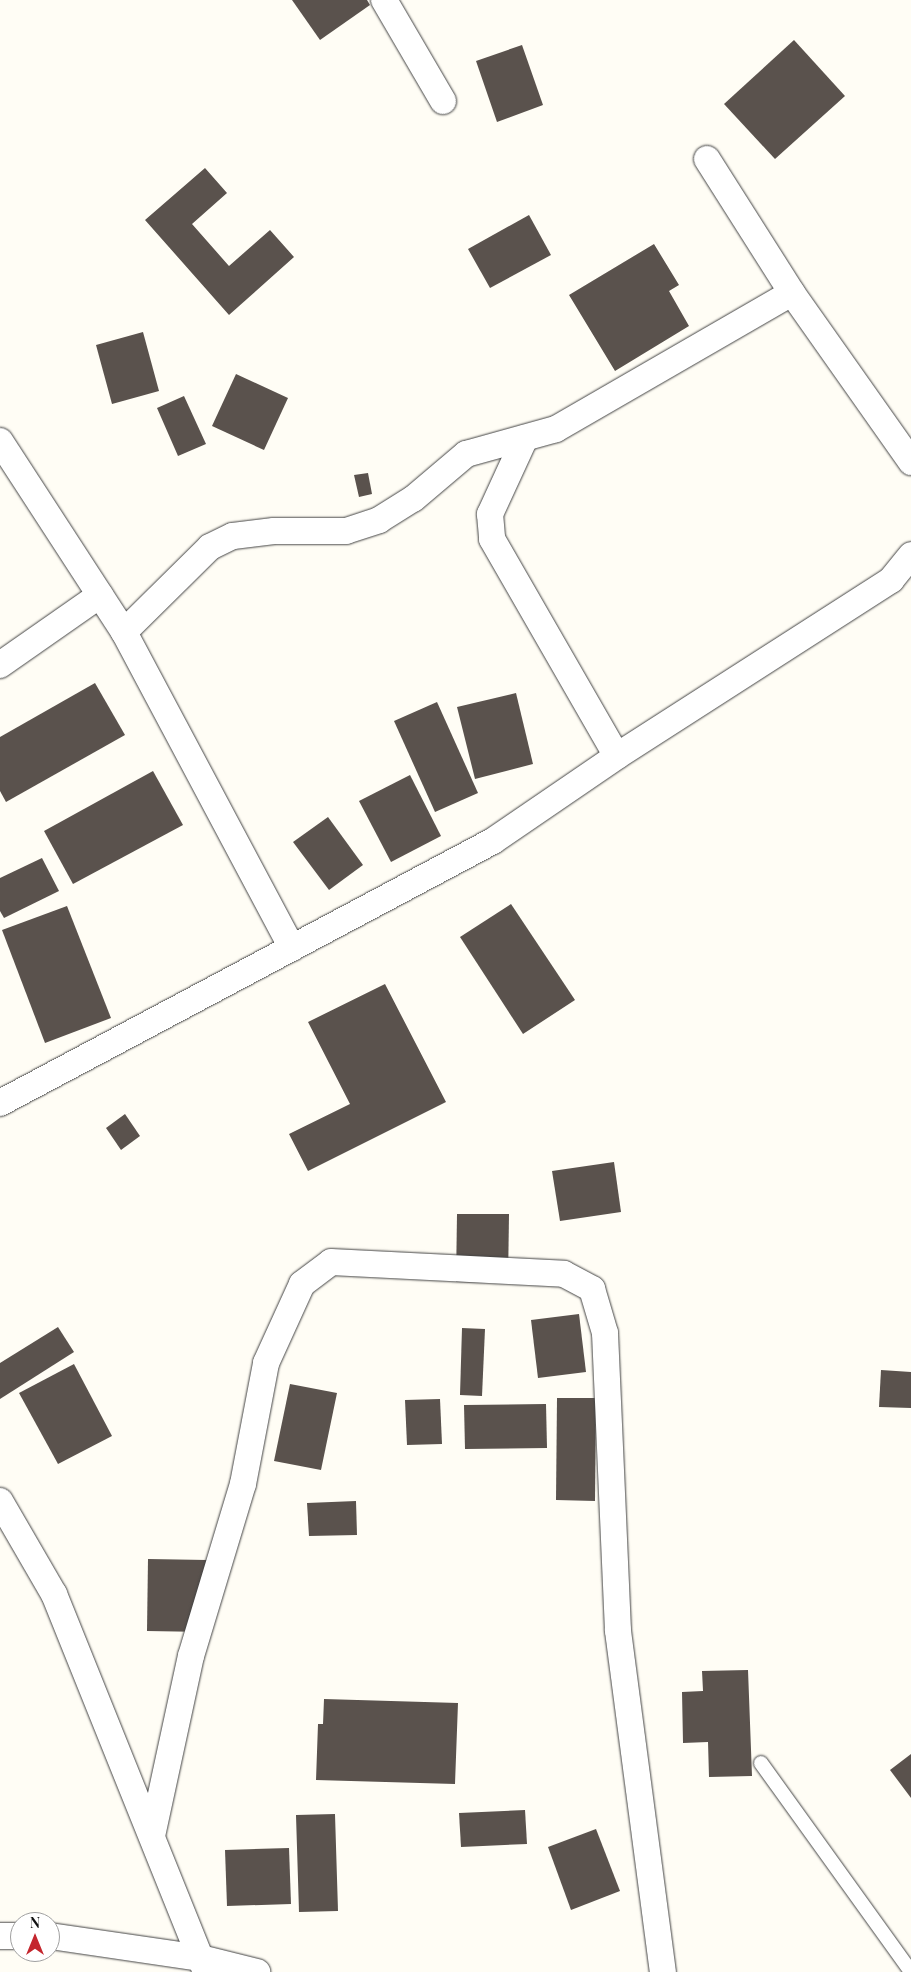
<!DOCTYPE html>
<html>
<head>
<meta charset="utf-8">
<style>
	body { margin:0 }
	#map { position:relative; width:911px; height:1972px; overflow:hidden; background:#fffdf5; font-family:"Playfair Display",serif }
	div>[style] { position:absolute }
	.building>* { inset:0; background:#5a524d }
	.roads { filter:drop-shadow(0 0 1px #444) drop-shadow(0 0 1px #444) }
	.service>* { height:14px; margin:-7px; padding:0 7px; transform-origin:7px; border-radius:7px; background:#fff }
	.minor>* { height:26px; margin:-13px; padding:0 13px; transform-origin:13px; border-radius:13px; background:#fff }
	span { translate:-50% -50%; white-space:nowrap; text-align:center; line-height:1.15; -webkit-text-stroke:5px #fff; paint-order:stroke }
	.north { position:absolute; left:10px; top:1912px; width:50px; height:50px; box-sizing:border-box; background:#fff; border:1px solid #a0a0a0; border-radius:50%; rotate:0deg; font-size:14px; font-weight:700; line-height:20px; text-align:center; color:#111 }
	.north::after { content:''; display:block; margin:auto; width:18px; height:22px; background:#c4262e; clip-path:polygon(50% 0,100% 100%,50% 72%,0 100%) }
</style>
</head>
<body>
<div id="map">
	<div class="building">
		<i style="clip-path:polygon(292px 0,367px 0,370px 5px,320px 40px)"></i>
		<i style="clip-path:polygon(794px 40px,845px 96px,775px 159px,724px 104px)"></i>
		<i style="clip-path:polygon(522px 45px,543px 105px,497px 122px,476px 61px)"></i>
		<i style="clip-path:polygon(205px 168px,227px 193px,192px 224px,229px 266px,270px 230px,294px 257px,229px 315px,145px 220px)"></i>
		<i style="clip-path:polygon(529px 215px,551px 255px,490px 288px,468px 249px)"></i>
		<i style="clip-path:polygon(654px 244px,679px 285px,669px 291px,689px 326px,615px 371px,569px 295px)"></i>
		<i style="clip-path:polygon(143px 332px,159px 391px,112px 404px,96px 345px)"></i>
		<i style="clip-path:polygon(236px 374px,288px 398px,264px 450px,212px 426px)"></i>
		<i style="clip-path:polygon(184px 396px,206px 444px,178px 456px,157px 408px)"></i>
		<i style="clip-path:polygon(368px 473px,372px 494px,359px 497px,354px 475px)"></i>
		<i style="clip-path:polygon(95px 683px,125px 735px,6px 802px,0 791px,0 737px)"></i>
		<i style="clip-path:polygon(516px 693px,533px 764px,475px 779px,457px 707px)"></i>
		<i style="clip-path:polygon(437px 702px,478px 793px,435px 812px,394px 721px)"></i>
		<i style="clip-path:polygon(153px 771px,183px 825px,73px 884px,44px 831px)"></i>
		<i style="clip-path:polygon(410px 775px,441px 836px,391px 862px,359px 801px)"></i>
		<i style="clip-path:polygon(328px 817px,363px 865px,329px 890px,293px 842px)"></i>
		<i style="clip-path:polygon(42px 858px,59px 891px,4px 918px,0 911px,0 878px)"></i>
		<i style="clip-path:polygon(511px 904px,575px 1000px,523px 1034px,460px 937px)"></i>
		<i style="clip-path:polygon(67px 906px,111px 1018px,45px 1043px,2px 930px)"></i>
		<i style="clip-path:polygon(385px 984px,446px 1102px,308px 1171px,289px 1134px,350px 1104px,308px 1022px)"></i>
		<i style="clip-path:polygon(125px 1114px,140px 1136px,121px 1150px,106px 1128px)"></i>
		<i style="clip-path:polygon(614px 1162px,621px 1212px,560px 1221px,552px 1171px)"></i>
		<i style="clip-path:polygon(457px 1214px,509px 1214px,508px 1283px,456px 1282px)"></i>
		<i style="clip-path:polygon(579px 1314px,586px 1372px,538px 1378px,531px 1320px)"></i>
		<i style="clip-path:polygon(58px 1327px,74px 1352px,0 1399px,0 1363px)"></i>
		<i style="clip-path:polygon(462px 1328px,485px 1329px,482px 1396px,460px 1395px)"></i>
		<i style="clip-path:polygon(74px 1364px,112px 1436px,58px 1464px,19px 1393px)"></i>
		<i style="clip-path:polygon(881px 1370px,911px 1372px,911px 1408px,879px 1407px)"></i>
		<i style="clip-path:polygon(290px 1384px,337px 1393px,321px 1470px,274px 1461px)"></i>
		<i style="clip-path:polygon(557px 1398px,596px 1398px,595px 1501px,556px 1500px)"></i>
		<i style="clip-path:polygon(440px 1399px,442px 1444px,407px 1445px,405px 1400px)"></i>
		<i style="clip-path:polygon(546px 1404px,547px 1448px,465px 1449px,464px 1405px)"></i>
		<i style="clip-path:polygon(356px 1501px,357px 1535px,309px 1536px,307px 1503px)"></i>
		<i style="clip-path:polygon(148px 1559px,207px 1560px,206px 1632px,147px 1631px)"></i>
		<i style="clip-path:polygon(748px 1670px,752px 1776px,709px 1777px,708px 1742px,683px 1743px,682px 1692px,703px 1691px,702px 1671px)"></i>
		<i style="clip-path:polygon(324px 1699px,458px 1703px,455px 1784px,316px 1780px,318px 1724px,323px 1724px)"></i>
		<i style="clip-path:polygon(911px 1754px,911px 1798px,890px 1770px)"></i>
		<i style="clip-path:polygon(525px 1810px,527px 1844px,461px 1847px,459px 1813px)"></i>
		<i style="clip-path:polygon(335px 1814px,338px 1911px,299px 1912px,296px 1815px)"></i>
		<i style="clip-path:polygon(596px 1829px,620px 1891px,571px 1910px,548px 1847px)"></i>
		<i style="clip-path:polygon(289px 1848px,291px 1904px,227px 1906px,225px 1850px)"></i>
	</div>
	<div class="roads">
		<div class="service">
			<i style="left:761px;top:1763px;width:257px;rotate:54.3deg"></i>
		</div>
		<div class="minor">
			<i style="left:384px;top:0;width:117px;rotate:59.7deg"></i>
			<i style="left:707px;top:159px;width:159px;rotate:57.6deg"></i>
			<i style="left:792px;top:293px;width:207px;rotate:54.8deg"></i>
			<i style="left:525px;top:438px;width:84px;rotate:114.7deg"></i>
			<i style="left:490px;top:514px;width:25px;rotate:85deg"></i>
			<i style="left:492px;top:539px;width:250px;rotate:60.1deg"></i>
			<i style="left:0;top:441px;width:228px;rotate:57deg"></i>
			<i style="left:124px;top:632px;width:358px;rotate:62deg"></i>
			<i style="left:124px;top:632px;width:121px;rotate:-44.7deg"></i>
			<i style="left:210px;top:547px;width:25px;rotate:-26deg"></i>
			<i style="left:233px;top:536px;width:41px;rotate:-7deg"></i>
			<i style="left:274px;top:531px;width:72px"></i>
			<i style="left:346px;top:531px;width:35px;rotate:-18deg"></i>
			<i style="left:379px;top:520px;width:40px;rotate:-32deg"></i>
			<i style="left:413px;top:499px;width:70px;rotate:-40.3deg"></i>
			<i style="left:466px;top:454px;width:93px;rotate:-15.5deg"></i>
			<i style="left:556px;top:429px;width:272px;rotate:-30deg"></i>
			<i style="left:0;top:665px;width:122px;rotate:-35deg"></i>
			<i style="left:0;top:1103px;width:558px;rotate:-27.99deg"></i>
			<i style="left:493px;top:841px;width:150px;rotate:-34.4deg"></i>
			<i style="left:617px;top:756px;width:326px;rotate:-32.7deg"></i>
			<i style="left:891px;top:580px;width:32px;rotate:-51deg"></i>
			<i style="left:0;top:1501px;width:108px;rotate:59.9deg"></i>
			<i style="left:54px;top:1594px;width:407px;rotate:68.1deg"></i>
			<i style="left:152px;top:1836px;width:184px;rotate:-77.8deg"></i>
			<i style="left:191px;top:1656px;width:180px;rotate:-73.2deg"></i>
			<i style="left:243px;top:1484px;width:123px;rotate:-79.2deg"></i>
			<i style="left:266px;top:1363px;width:87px;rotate:-65.5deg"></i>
			<i style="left:302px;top:1284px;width:36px;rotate:-37deg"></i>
			<i style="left:331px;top:1262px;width:233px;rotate:2.9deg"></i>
			<i style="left:564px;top:1274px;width:32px;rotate:28deg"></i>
			<i style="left:592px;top:1289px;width:46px;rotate:73.5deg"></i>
			<i style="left:605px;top:1333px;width:298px;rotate:87.5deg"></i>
			<i style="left:618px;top:1631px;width:344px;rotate:82.5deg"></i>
			<i style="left:0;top:1936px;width:20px"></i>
			<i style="left:50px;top:1936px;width:153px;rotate:8.3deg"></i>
			<i style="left:201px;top:1958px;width:58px;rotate:14deg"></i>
		</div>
	</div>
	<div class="north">N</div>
</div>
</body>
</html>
